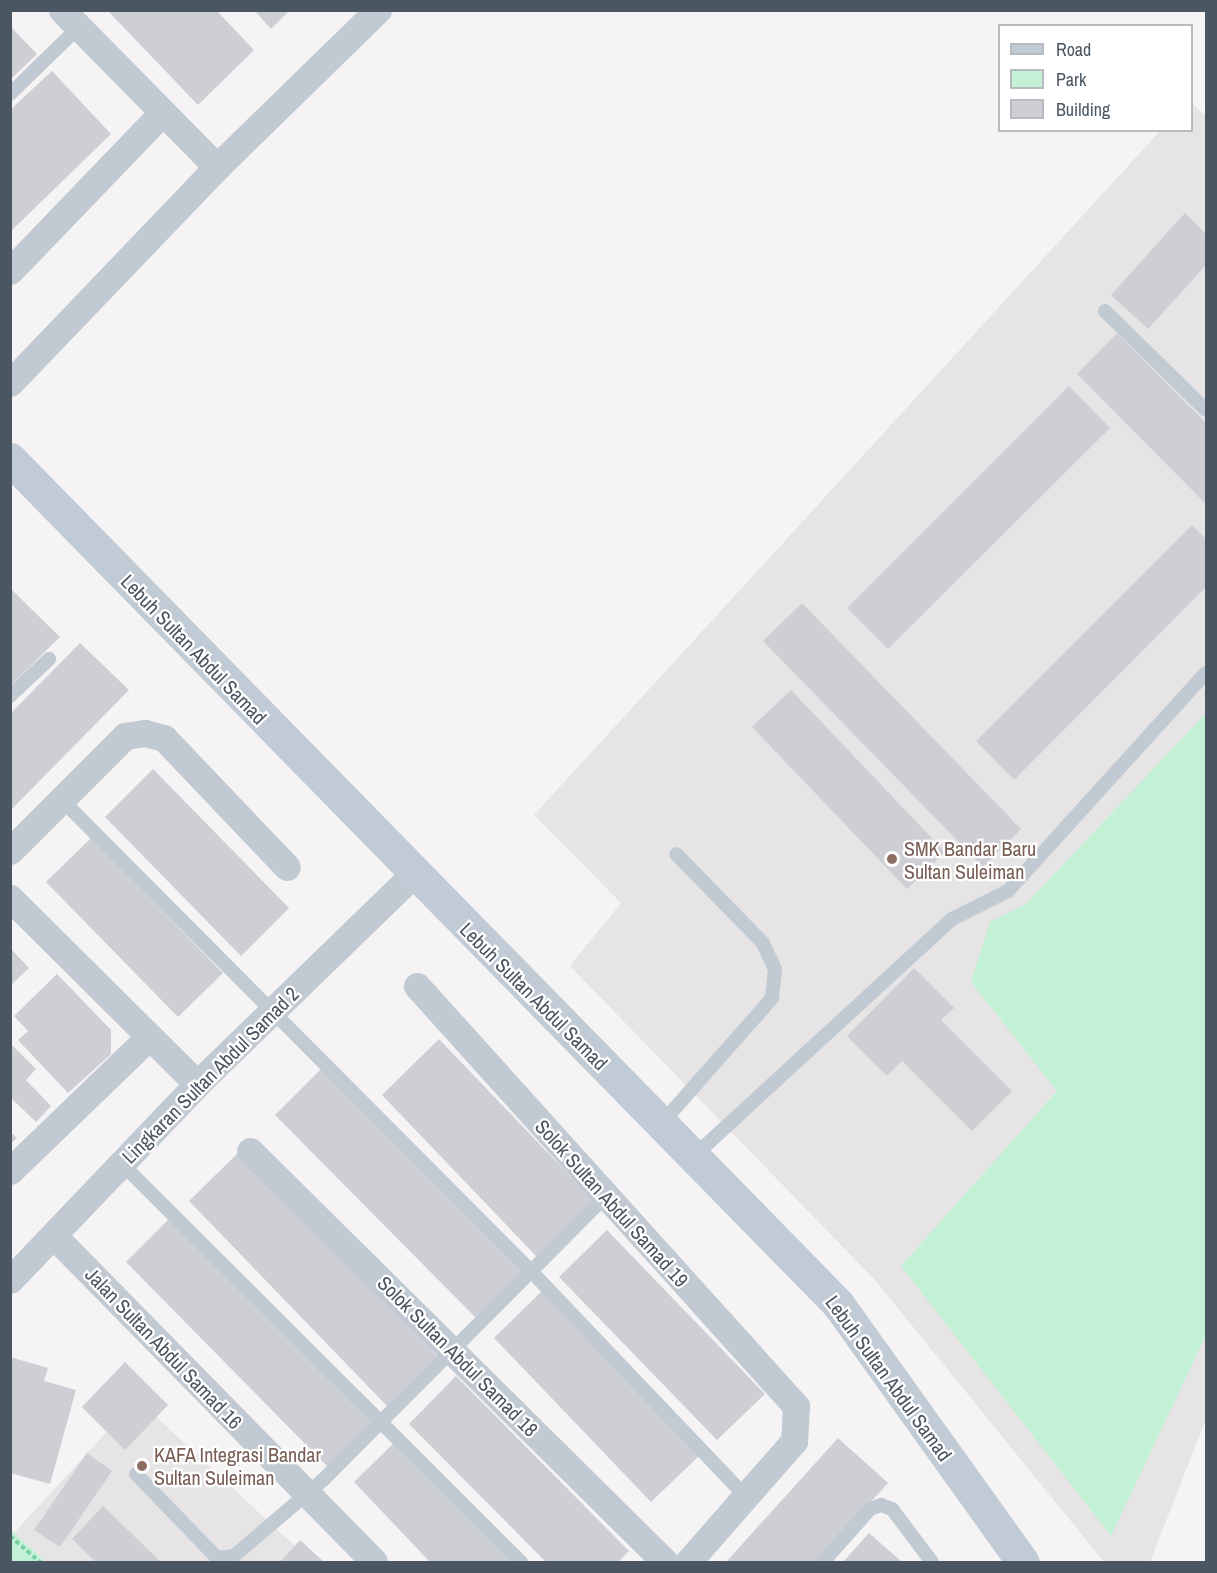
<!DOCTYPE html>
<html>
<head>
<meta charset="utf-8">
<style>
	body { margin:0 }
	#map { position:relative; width:1217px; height:1573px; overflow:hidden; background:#f5f3f3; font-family:"Archivo Narrow",sans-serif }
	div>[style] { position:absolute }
	.education>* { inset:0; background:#e6e4e5 }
	.green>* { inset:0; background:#c3f1d5 }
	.building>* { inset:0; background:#cdcfd5 }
	.path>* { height:4px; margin-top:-2px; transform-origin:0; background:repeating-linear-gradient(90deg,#7ad0a6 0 4.5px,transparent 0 7.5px) }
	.lane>* { height:14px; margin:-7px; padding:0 7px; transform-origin:7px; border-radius:7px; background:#c1cad2 }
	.street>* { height:27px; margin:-13.5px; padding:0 13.5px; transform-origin:13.5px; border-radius:13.5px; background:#c1cad2 }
	.secondary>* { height:33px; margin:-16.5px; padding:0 16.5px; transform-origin:16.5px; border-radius:16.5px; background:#c1cbd6 }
	.dots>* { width:16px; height:16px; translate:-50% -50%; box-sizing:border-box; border:3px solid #fff; border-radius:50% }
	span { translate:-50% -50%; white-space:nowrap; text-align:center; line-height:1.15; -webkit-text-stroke:4.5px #fff; paint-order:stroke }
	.street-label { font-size:20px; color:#4a5661 }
	.education-label { font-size:20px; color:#785e54 }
	.left { translate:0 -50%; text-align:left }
	.frame { position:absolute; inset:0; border:12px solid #4a5661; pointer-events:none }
	.legend { position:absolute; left:998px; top:24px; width:195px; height:108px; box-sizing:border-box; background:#fff; border:2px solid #b7bbc0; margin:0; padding:8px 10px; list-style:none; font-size:18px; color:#4a5661 }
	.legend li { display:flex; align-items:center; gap:12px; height:30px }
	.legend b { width:30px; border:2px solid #b7bbc0 }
</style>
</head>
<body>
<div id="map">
	<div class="education">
		<i style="clip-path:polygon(1192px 103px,1206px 117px,1206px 1419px,1150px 1562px,1104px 1562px,875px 1280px,570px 966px,621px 903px,534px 815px,1160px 131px,1192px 130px)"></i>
		<i style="clip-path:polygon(137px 1399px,312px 1562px,46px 1562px,14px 1533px)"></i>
	</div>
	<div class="green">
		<i style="clip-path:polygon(1206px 713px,1206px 1335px,1111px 1536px,901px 1266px,1057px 1091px,971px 982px,990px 922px,1026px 904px)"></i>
		<i style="clip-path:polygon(10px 1530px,11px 1530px,46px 1562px,11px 1562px)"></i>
	</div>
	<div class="building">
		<i style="clip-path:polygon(107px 10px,216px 10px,254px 50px,198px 105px)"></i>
		<i style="clip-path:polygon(254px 10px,290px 10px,271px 29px)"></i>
		<i style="clip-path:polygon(10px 26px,37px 54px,10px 80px)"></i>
		<i style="clip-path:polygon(52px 71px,111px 134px,10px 232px,10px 110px)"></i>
		<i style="clip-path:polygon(1185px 213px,1206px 234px,1206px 265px,1148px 329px,1111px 295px)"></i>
		<i style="clip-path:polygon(1117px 333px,1206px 423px,1206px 504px,1077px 374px)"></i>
		<i style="clip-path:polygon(1069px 386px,1110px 428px,888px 649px,847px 608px)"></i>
		<i style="clip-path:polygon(1192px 525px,1206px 539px,1206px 587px,1014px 780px,976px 741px)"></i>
		<i style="clip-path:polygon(10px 588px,60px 637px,10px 686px)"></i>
		<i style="clip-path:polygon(802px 603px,1021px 829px,983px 867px,763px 641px)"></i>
		<i style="clip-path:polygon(80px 643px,129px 690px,10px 811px,10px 714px)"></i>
		<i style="clip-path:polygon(791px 690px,945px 852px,907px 889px,752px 727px)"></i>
		<i style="clip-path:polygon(153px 769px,289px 908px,241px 956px,105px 817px)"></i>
		<i style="clip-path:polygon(91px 838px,223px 973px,178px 1017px,46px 882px)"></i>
		<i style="clip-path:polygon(10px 948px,29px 968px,10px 986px)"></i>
		<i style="clip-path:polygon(914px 968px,954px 1008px,941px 1020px,1012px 1091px,972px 1131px,902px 1061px,887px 1076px,847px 1036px)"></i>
		<i style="clip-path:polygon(57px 974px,111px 1030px,111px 1054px,68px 1093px,18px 1040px,28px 1031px,14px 1016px)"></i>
		<i style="clip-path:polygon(439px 1039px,594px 1201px,537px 1257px,382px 1095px)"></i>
		<i style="clip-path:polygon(10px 1043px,36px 1069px,26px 1080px,51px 1106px,36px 1122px,10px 1097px)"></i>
		<i style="clip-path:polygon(323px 1067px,524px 1270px,477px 1319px,275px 1115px)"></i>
		<i style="clip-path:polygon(10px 1132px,17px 1138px,10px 1144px)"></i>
		<i style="clip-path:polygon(239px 1152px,437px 1356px,387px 1406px,189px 1201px)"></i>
		<i style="clip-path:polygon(171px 1217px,373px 1423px,328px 1467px,126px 1262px)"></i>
		<i style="clip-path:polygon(607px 1230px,765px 1394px,717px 1440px,559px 1277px)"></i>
		<i style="clip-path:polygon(542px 1291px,699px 1456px,651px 1502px,494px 1338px)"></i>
		<i style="clip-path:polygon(10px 1357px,48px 1368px,44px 1381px,76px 1390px,50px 1484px,10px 1473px)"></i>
		<i style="clip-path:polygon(125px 1362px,168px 1405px,125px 1450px,82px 1407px)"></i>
		<i style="clip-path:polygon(456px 1376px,629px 1551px,618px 1562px,546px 1562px,409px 1424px)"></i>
		<i style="clip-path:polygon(838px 1438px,888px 1483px,816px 1562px,726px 1562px)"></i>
		<i style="clip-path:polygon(397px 1440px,513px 1562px,430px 1562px,354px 1482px)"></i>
		<i style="clip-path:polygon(87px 1453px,112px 1471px,60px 1547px,34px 1530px)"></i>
		<i style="clip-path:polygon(103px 1506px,161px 1562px,96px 1562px,72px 1539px)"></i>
		<i style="clip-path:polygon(869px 1533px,902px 1562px,843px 1562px)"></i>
		<i style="clip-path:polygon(300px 1540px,324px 1562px,280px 1562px)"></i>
	</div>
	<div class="path">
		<i style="left:10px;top:1536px;width:40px;rotate:41deg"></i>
	</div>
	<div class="lane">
		<i style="left:10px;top:94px;width:96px;rotate:-44.2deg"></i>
		<i style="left:1105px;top:311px;width:141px;rotate:44.4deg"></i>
		<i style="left:10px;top:696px;width:54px;rotate:-43.5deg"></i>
		<i style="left:61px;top:799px;width:665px;rotate:45.12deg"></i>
		<i style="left:530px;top:1270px;width:312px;rotate:46.4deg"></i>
		<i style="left:661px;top:1124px;width:168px;rotate:-48.6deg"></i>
		<i style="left:772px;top:998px;width:29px;rotate:-84deg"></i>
		<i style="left:775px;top:969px;width:29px;rotate:-115deg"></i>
		<i style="left:763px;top:943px;width:124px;rotate:-134.3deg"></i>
		<i style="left:693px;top:1157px;width:352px;rotate:-42.6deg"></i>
		<i style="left:952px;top:919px;width:63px;rotate:-26.6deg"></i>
		<i style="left:1008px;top:891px;width:294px;rotate:-47.8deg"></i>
		<i style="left:122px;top:1164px;width:564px;rotate:44.93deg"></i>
		<i style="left:136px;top:1474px;width:117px;rotate:46deg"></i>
		<i style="left:217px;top:1558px;width:17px;rotate:-7deg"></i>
		<i style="left:234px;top:1556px;width:118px;rotate:-40.5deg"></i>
		<i style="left:324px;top:1479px;width:400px;rotate:-45.1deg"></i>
		<i style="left:823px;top:1562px;width:71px;rotate:-48.4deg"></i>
		<i style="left:870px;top:1509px;width:12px;rotate:-20deg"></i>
		<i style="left:881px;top:1505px;width:12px;rotate:20deg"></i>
		<i style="left:892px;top:1509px;width:66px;rotate:53deg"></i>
	</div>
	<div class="street">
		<i style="left:62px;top:10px;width:221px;rotate:45.4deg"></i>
		<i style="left:10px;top:271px;width:218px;rotate:-46.1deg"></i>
		<i style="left:10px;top:383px;width:299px;rotate:-46.2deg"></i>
		<i style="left:217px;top:167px;width:225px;rotate:-44.3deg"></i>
		<i style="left:10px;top:851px;width:163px;rotate:-45deg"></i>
		<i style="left:125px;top:736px;width:20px;rotate:-9deg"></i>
		<i style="left:145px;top:733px;width:20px;rotate:15deg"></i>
		<i style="left:164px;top:738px;width:178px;rotate:46.4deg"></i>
		<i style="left:10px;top:898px;width:264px;rotate:44.8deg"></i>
		<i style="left:417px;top:986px;width:566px;rotate:47.94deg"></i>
		<i style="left:796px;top:1406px;width:35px;rotate:93deg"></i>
		<i style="left:794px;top:1441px;width:161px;rotate:131.2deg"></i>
		<i style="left:250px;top:1151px;width:584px;rotate:44.72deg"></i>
		<i style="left:10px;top:1171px;width:193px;rotate:-44deg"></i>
		<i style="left:55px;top:1237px;width:455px;rotate:45.5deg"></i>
		<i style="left:10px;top:1280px;width:271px;rotate:-46.3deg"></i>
		<i style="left:197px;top:1084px;width:301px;rotate:-44.1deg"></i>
	</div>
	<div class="secondary">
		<i style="left:10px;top:459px;width:1183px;rotate:45.58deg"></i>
		<i style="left:838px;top:1304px;width:317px;rotate:54.4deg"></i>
	</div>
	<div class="dots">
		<i style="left:892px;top:859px;background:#8d6e63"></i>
		<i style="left:142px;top:1466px;background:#8d6e63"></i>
	</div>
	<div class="street-label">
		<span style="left:194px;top:649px;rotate:46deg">Lebuh Sultan Abdul Samad</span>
		<span style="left:534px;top:996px;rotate:45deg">Lebuh Sultan Abdul Samad</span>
		<span style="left:210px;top:1075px;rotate:-45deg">Lingkaran Sultan Abdul Samad 2</span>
		<span style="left:612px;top:1203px;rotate:48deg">Solok Sultan Abdul Samad 19</span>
		<span style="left:164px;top:1348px;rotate:46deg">Jalan Sultan Abdul Samad 16</span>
		<span style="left:458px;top:1356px;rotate:45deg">Solok Sultan Abdul Samad 18</span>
		<span style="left:889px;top:1378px;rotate:54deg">Lebuh Sultan Abdul Samad</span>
	</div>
	<div class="education-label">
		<span class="left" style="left:904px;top:860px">SMK Bandar Baru<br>Sultan Suleiman</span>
		<span class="left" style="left:154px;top:1466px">KAFA Integrasi Bandar<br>Sultan Suleiman</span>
	</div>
	<div class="frame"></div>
	<ul class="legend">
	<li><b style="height:8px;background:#c1cbd6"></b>Road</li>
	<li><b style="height:16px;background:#c3f1d5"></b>Park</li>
	<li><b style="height:16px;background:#cdcfd5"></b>Building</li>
	</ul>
</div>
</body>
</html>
